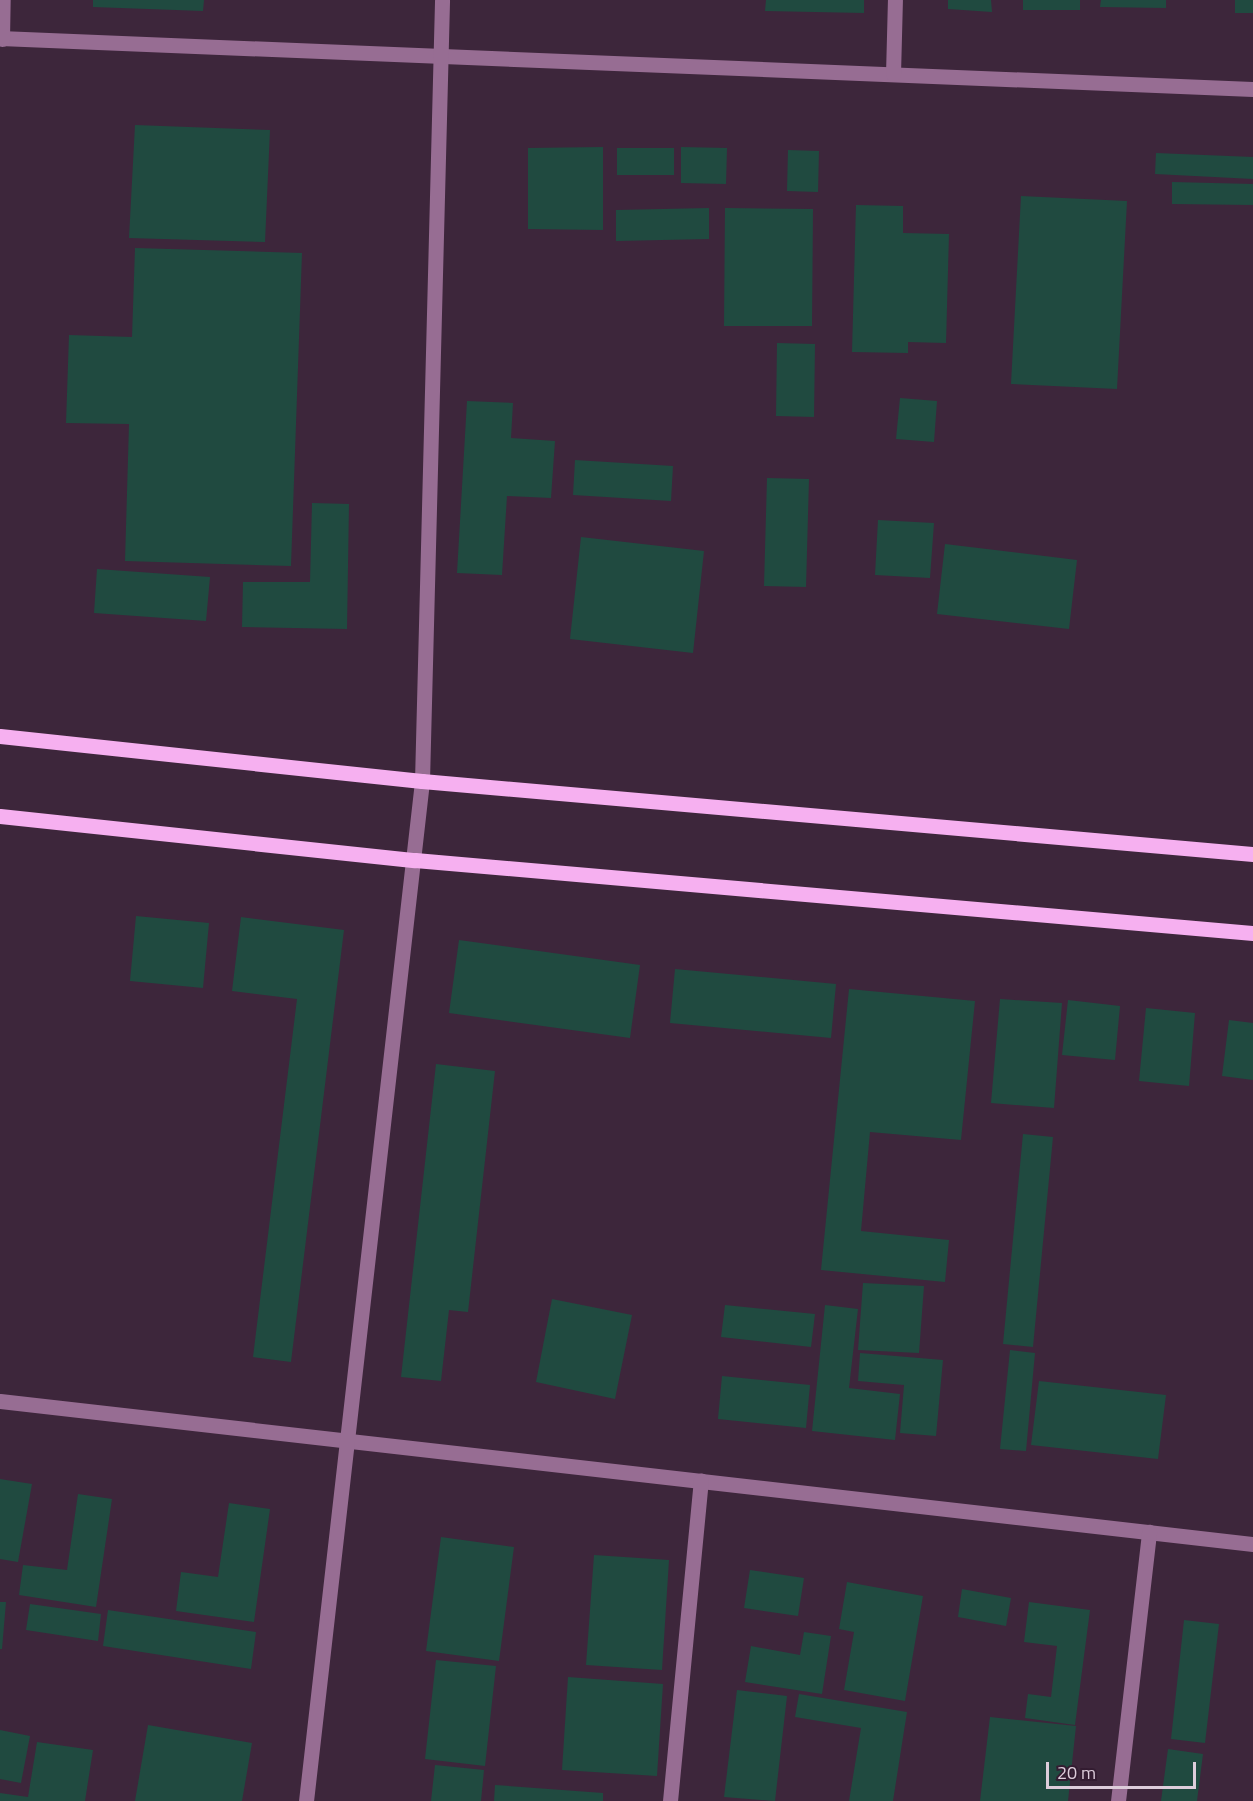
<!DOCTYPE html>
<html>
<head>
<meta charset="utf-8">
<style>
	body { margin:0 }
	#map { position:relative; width:1253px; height:1801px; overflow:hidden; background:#3d263b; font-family:"Titillium Web",sans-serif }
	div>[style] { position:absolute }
	.building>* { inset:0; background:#204a40 }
	.minor>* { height:15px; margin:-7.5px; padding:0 7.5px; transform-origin:7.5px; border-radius:7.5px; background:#976d93 }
	.major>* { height:15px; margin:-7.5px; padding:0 7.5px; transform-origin:7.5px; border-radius:7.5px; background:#f6b0f0 }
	span { translate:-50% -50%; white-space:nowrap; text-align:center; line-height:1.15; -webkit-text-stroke:5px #331c31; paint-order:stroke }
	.scale { position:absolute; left:1046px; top:1762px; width:150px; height:27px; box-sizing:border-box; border:3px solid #ddcddb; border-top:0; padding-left:8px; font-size:18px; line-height:21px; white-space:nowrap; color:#ddcddb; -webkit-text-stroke:4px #331c31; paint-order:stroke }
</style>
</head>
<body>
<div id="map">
	<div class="building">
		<i style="clip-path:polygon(93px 0,204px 0,203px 11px,93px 7px)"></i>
		<i style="clip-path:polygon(766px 0,864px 0,864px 13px,765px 11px)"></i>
		<i style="clip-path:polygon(948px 0,991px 0,992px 12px,948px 9px)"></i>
		<i style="clip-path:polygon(1023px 0,1080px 0,1080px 10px,1023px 10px)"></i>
		<i style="clip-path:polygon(1101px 0,1166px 0,1166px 8px,1100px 7px)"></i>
		<i style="clip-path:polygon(1235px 0,1253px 0,1253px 13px,1235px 13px)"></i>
		<i style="clip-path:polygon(135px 125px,270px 130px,265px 242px,129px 238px)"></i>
		<i style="clip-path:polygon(603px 147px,603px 230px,528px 229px,528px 148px)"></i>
		<i style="clip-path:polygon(681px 147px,727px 148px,726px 184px,681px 183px)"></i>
		<i style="clip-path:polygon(617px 148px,674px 148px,674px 175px,617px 175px)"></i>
		<i style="clip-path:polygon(788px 150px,819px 151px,818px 192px,787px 191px)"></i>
		<i style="clip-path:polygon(1156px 153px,1253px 157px,1253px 179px,1155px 174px)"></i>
		<i style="clip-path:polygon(1172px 182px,1253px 184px,1253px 205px,1172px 204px)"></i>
		<i style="clip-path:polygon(1021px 196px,1127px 201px,1117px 389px,1011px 384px)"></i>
		<i style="clip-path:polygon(856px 205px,903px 206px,903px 233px,949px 234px,946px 343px,908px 342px,908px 353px,852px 352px)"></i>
		<i style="clip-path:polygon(709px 208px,709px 239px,616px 241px,616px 210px)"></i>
		<i style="clip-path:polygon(725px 208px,813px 209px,812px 326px,724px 326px)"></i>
		<i style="clip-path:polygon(135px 248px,302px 253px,291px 566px,125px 561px,129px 424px,66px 423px,69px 335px,132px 337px)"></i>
		<i style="clip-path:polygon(777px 343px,815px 344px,814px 417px,776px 416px)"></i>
		<i style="clip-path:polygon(900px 398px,937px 401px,934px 442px,896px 439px)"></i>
		<i style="clip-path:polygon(467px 401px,513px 403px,511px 438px,555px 441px,551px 498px,507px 496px,502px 575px,457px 573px)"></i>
		<i style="clip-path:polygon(575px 460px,673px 466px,671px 501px,573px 495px)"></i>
		<i style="clip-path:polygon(767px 478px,809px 479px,806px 587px,764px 586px)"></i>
		<i style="clip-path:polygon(312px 503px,349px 504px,347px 629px,242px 627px,243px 582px,310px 582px)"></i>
		<i style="clip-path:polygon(878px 520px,934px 523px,930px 578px,875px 575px)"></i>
		<i style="clip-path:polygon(581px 537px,704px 551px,693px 653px,570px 639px)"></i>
		<i style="clip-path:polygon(945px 544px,1077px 560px,1069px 629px,937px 614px)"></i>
		<i style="clip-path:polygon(97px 569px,210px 577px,206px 621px,94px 613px)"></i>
		<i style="clip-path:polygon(136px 916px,209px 923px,203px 988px,130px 981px)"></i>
		<i style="clip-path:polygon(241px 917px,344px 930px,291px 1362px,253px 1357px,297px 999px,232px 991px)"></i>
		<i style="clip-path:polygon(459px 940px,640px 965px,630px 1038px,449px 1013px)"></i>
		<i style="clip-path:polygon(675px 969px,836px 984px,831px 1038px,670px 1023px)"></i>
		<i style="clip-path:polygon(849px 989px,975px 1001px,961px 1140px,870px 1132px,861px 1231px,949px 1240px,945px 1282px,821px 1270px)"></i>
		<i style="clip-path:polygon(1000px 999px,1062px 1003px,1054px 1108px,991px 1103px)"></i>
		<i style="clip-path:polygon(1068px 1000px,1120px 1006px,1115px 1060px,1062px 1055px)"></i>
		<i style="clip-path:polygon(1146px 1008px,1195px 1013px,1189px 1086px,1139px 1081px)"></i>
		<i style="clip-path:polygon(1229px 1020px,1253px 1023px,1253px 1080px,1222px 1076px)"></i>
		<i style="clip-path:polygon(436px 1064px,495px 1071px,468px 1312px,449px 1310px,441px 1381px,401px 1377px)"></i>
		<i style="clip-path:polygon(1023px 1134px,1053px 1137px,1033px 1347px,1003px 1344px)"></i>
		<i style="clip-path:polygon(863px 1283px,924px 1286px,919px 1353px,858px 1350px)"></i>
		<i style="clip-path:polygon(552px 1299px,632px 1315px,615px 1399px,536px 1382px)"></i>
		<i style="clip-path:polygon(725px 1305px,815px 1314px,811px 1347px,721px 1337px)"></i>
		<i style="clip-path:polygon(825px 1305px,858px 1309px,849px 1388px,900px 1394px,895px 1440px,812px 1431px)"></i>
		<i style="clip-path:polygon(1010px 1350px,1035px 1353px,1026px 1451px,1000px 1449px)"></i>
		<i style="clip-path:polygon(860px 1353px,943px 1360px,936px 1436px,900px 1433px,904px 1385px,858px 1381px)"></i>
		<i style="clip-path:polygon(722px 1376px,810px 1385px,806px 1428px,718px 1419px)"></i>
		<i style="clip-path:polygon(1039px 1381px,1166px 1395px,1158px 1459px,1031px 1445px)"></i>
		<i style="clip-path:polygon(0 1479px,32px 1484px,18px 1562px,0 1559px)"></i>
		<i style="clip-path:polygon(78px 1494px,112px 1499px,96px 1607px,19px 1595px,23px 1565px,67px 1570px)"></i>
		<i style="clip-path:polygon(229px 1503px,270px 1509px,254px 1622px,176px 1611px,181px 1572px,218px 1577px)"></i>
		<i style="clip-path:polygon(441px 1537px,514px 1547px,499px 1661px,426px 1651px)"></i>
		<i style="clip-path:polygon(594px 1555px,669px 1560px,662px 1670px,586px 1665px)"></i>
		<i style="clip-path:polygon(750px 1570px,804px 1578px,798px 1616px,744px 1608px)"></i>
		<i style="clip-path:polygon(847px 1582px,923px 1596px,905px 1701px,844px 1690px,854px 1632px,839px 1629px)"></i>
		<i style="clip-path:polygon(962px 1589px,1011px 1598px,1006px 1626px,958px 1617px)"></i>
		<i style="clip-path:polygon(0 1602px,6px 1602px,2px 1649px,0 1649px)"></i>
		<i style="clip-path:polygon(1029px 1602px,1090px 1610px,1075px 1725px,1025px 1718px,1028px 1694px,1051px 1697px,1057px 1646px,1024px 1642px)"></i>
		<i style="clip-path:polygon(30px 1604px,101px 1614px,98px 1641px,26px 1630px)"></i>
		<i style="clip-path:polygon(108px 1610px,256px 1632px,251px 1669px,103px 1646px)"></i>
		<i style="clip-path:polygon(1184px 1620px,1219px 1624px,1205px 1743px,1171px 1739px)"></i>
		<i style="clip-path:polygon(804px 1632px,831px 1636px,822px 1694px,745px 1682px,751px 1646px,800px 1655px)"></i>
		<i style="clip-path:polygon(436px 1660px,496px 1666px,485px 1766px,425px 1759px)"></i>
		<i style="clip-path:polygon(568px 1677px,663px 1684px,657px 1776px,562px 1770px)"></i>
		<i style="clip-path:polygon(737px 1690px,787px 1696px,775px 1801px,724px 1797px)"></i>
		<i style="clip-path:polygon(799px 1694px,907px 1712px,893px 1801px,849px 1801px,861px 1728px,795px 1717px)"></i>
		<i style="clip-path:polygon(990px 1717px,1076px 1726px,1068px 1801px,980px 1801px)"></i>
		<i style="clip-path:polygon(148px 1725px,252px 1743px,242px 1801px,135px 1801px)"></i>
		<i style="clip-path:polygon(0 1730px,30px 1736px,21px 1783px,0 1779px)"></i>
		<i style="clip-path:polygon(37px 1742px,93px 1750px,85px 1801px,0 1801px,0 1793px,28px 1797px)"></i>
		<i style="clip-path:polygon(1168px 1749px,1203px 1754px,1197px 1801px,1161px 1801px)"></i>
		<i style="clip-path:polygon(435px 1765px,484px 1770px,481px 1801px,431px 1801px)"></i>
		<i style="clip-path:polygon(495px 1785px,603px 1793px,603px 1801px,494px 1801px)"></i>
	</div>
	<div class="minor">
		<i style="left:0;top:38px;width:1254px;rotate:2.33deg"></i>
		<i style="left:2px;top:39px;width:39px;rotate:-89deg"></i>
		<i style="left:893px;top:74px;width:74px;rotate:-88.5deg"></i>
		<i style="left:0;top:1401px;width:1261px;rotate:6.51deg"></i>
		<i style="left:306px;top:1801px;width:1027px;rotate:-83.51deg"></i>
		<i style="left:422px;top:781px;width:781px;rotate:-88.53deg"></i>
		<i style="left:670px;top:1801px;width:322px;rotate:-84.5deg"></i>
		<i style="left:1118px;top:1801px;width:271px;rotate:-83.4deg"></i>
	</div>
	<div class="major">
		<i style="left:0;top:736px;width:424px;rotate:6.1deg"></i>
		<i style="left:422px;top:781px;width:834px;rotate:5.02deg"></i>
		<i style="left:0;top:816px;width:417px;rotate:6.1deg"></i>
		<i style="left:415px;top:860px;width:841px;rotate:4.98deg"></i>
	</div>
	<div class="scale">20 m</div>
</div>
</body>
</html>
